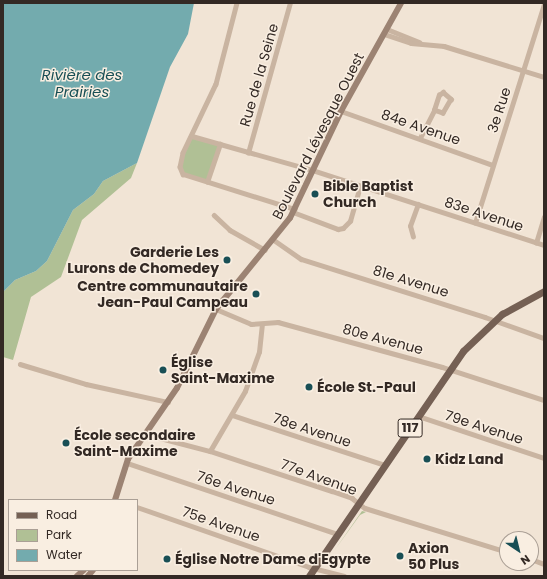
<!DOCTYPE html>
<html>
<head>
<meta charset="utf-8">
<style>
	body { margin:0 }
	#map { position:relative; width:547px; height:579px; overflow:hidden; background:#f1e4d5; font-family:Poppins,sans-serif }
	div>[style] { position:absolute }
	.green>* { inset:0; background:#b0c095 }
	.water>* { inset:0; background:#73abae }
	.street>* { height:4.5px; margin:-2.25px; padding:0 2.25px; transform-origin:2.25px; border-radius:2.25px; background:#c9b4a1 }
	.secondary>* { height:6px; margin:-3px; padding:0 3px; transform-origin:3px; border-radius:3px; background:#9c8373 }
	.primary>* { height:7px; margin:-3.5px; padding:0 3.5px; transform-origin:3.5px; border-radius:3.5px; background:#756054 }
	.dots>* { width:11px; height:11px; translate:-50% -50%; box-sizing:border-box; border:2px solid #f9eee1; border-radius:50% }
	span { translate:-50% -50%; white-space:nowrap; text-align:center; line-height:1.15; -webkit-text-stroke:3px #f9eee1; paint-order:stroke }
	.shield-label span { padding:1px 3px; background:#f9eee1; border:1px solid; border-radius:3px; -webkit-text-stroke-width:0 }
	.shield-label { font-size:13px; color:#332924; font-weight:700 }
	.street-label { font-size:14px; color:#332924 }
	.poi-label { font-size:14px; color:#332924; font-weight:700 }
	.left { translate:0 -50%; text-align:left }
	.right { translate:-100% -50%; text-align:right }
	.water-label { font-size:15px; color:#194f55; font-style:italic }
	.frame { position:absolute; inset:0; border:4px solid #332924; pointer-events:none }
	.legend { position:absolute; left:8px; top:499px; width:130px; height:72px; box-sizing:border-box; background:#f9eee1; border:1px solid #aa9f95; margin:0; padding:5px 7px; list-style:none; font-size:12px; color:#332924 }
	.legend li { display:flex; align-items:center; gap:8px; height:20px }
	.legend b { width:20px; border:1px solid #aa9f95 }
	.north { position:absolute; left:499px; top:531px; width:40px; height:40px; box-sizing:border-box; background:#f9eee1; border:1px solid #aa9f95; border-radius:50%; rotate:145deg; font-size:11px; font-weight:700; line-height:16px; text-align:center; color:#332924 }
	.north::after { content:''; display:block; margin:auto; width:14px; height:18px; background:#194f55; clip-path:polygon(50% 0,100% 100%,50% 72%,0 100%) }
</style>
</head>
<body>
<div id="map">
	<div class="green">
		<i style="clip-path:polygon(192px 136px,220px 144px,207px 182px,183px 174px,180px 167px,183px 153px)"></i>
		<i style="clip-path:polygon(137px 163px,131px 178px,82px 220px,61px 277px,31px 297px,13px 360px,3px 357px,3px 292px,15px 280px,36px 271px,47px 261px,73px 210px,94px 194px,103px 181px)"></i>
		<i style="clip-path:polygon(362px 511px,366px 512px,360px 515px,334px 551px)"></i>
	</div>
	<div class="water">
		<i style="clip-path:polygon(3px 3px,194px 3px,188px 34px,170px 67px,137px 163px,103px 181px,94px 194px,73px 210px,47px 261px,36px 271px,15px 280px,3px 292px)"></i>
	</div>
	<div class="street">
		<i style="left:237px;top:3px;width:84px;rotate:104.5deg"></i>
		<i style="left:216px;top:84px;width:76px;rotate:115.6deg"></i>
		<i style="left:183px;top:153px;width:14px;rotate:102deg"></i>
		<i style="left:180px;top:167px;width:8px;rotate:67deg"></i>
		<i style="left:183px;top:174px;width:117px;rotate:17.4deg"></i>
		<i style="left:387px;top:29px;width:35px;rotate:22deg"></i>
		<i style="left:384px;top:34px;width:28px;rotate:18deg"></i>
		<i style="left:411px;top:43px;width:33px;rotate:5deg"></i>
		<i style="left:444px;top:46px;width:105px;rotate:17.2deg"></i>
		<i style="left:443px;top:92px;width:11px;rotate:41deg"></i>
		<i style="left:451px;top:99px;width:16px;rotate:120deg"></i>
		<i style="left:443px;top:113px;width:9px;rotate:-162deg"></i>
		<i style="left:434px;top:110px;width:16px;rotate:-72deg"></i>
		<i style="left:439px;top:95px;width:5px;rotate:-37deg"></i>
		<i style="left:341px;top:111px;width:161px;rotate:19.6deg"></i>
		<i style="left:192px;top:136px;width:125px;rotate:15.8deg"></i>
		<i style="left:312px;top:170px;width:244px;rotate:17.9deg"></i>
		<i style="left:420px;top:138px;width:31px;rotate:-63deg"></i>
		<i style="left:248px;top:153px;width:156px;rotate:-74.4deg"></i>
		<i style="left:207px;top:182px;width:40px;rotate:-71.1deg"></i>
		<i style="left:293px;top:212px;width:48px;rotate:20.7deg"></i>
		<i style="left:338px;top:229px;width:5px;rotate:-11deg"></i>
		<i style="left:343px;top:228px;width:10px;rotate:-45deg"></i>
		<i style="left:350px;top:221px;width:36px;rotate:-74deg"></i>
		<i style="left:214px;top:215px;width:22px;rotate:43deg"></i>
		<i style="left:230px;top:230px;width:40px;rotate:29.7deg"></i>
		<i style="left:475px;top:223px;width:230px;rotate:-72.5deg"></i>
		<i style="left:413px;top:237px;width:11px;rotate:-105deg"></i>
		<i style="left:410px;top:226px;width:23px;rotate:-70deg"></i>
		<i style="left:274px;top:240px;width:33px;rotate:35deg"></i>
		<i style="left:301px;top:259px;width:193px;rotate:17.5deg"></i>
		<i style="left:485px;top:317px;width:63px;rotate:19.6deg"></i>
		<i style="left:536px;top:243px;width:27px;rotate:-73deg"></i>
		<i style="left:216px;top:309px;width:38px;rotate:23deg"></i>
		<i style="left:251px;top:324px;width:27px;rotate:-4deg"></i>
		<i style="left:278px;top:322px;width:170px;rotate:15.3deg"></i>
		<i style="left:442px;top:367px;width:107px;rotate:17.9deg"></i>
		<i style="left:20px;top:364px;width:69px;rotate:16.9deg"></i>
		<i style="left:86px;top:384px;width:84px;rotate:12.4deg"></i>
		<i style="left:232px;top:415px;width:161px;rotate:18.1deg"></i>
		<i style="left:418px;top:416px;width:133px;rotate:18.4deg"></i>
		<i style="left:145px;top:434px;width:67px;rotate:14.7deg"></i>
		<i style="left:210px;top:451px;width:128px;rotate:18.2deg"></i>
		<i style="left:332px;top:491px;width:21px;rotate:19deg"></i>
		<i style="left:352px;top:498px;width:16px;rotate:38deg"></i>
		<i style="left:365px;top:508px;width:149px;rotate:17.2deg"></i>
		<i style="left:210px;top:451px;width:69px;rotate:-59.7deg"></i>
		<i style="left:245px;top:391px;width:41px;rotate:-70.3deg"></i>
		<i style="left:259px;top:352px;width:27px;rotate:-84deg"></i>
		<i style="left:127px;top:463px;width:223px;rotate:18.6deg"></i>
		<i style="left:137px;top:507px;width:182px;rotate:19.2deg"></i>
		<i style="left:309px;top:567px;width:36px;rotate:14deg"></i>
		<i style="left:531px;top:559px;width:14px;rotate:21deg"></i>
	</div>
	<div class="secondary">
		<i style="left:115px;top:500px;width:43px;rotate:-72.4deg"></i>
		<i style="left:128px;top:459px;width:86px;rotate:-55.4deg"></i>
		<i style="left:177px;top:388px;width:88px;rotate:-63.7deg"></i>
		<i style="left:216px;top:309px;width:117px;rotate:-50.9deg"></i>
		<i style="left:290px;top:218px;width:119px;rotate:-64.5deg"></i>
		<i style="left:341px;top:111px;width:124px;rotate:-60.9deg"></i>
		<i style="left:77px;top:576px;width:9px;rotate:-41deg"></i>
		<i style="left:88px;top:576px;width:8px;rotate:-50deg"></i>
	</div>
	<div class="primary">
		<i style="left:309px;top:576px;width:273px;rotate:-55.6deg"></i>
		<i style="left:463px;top:351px;width:54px;rotate:-43.5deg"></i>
		<i style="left:502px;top:314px;width:48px;rotate:-28.7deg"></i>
	</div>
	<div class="dots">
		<i style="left:315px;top:194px;background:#194f55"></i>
		<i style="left:227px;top:260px;background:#194f55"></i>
		<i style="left:256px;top:294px;background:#194f55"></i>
		<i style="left:163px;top:370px;background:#194f55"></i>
		<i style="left:309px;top:387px;background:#194f55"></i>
		<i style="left:66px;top:443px;background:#194f55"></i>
		<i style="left:427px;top:459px;background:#194f55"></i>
		<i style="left:400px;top:556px;background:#194f55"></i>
		<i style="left:167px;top:559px;background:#194f55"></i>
	</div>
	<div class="shield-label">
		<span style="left:410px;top:428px">117</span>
	</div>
	<div class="street-label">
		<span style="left:259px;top:75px;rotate:-74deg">Rue de la Seine</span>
		<span style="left:499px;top:110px;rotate:-72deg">3e Rue</span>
		<span style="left:421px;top:127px;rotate:19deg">84e Avenue</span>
		<span style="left:318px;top:136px;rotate:-63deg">Boulevard Lévesque Ouest</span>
		<span style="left:484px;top:214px;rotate:18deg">83e Avenue</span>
		<span style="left:411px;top:281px;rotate:17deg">81e Avenue</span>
		<span style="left:383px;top:339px;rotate:15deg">80e Avenue</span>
		<span style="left:484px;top:427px;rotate:18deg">79e Avenue</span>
		<span style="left:312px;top:430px;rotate:18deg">78e Avenue</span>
		<span style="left:319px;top:477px;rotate:20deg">77e Avenue</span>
		<span style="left:236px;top:488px;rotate:18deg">76e Avenue</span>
		<span style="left:221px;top:524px;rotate:19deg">75e Avenue</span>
	</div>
	<div class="poi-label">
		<span class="left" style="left:323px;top:194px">Bible Baptist<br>Church</span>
		<span class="right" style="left:219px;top:260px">Garderie Les<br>Lurons de Chomedey</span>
		<span class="right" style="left:248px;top:294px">Centre communautaire<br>Jean-Paul Campeau</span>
		<span class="left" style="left:171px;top:370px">Église<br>Saint-Maxime</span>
		<span class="left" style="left:317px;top:387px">École St.-Paul</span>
		<span class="left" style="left:74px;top:443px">École secondaire<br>Saint-Maxime</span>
		<span class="left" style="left:435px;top:459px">Kidz Land</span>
		<span class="left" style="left:408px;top:556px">Axion<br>50 Plus</span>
		<span class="left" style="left:175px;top:559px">Église Notre Dame d'Egypte</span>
	</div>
	<div class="water-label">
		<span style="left:82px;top:83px">Rivière des<br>Prairies</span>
	</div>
	<div class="frame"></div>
	<ul class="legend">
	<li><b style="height:5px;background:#756054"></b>Road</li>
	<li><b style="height:11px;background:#b0c095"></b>Park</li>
	<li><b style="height:11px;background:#73abae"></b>Water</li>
	</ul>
	<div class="north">N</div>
</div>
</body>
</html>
